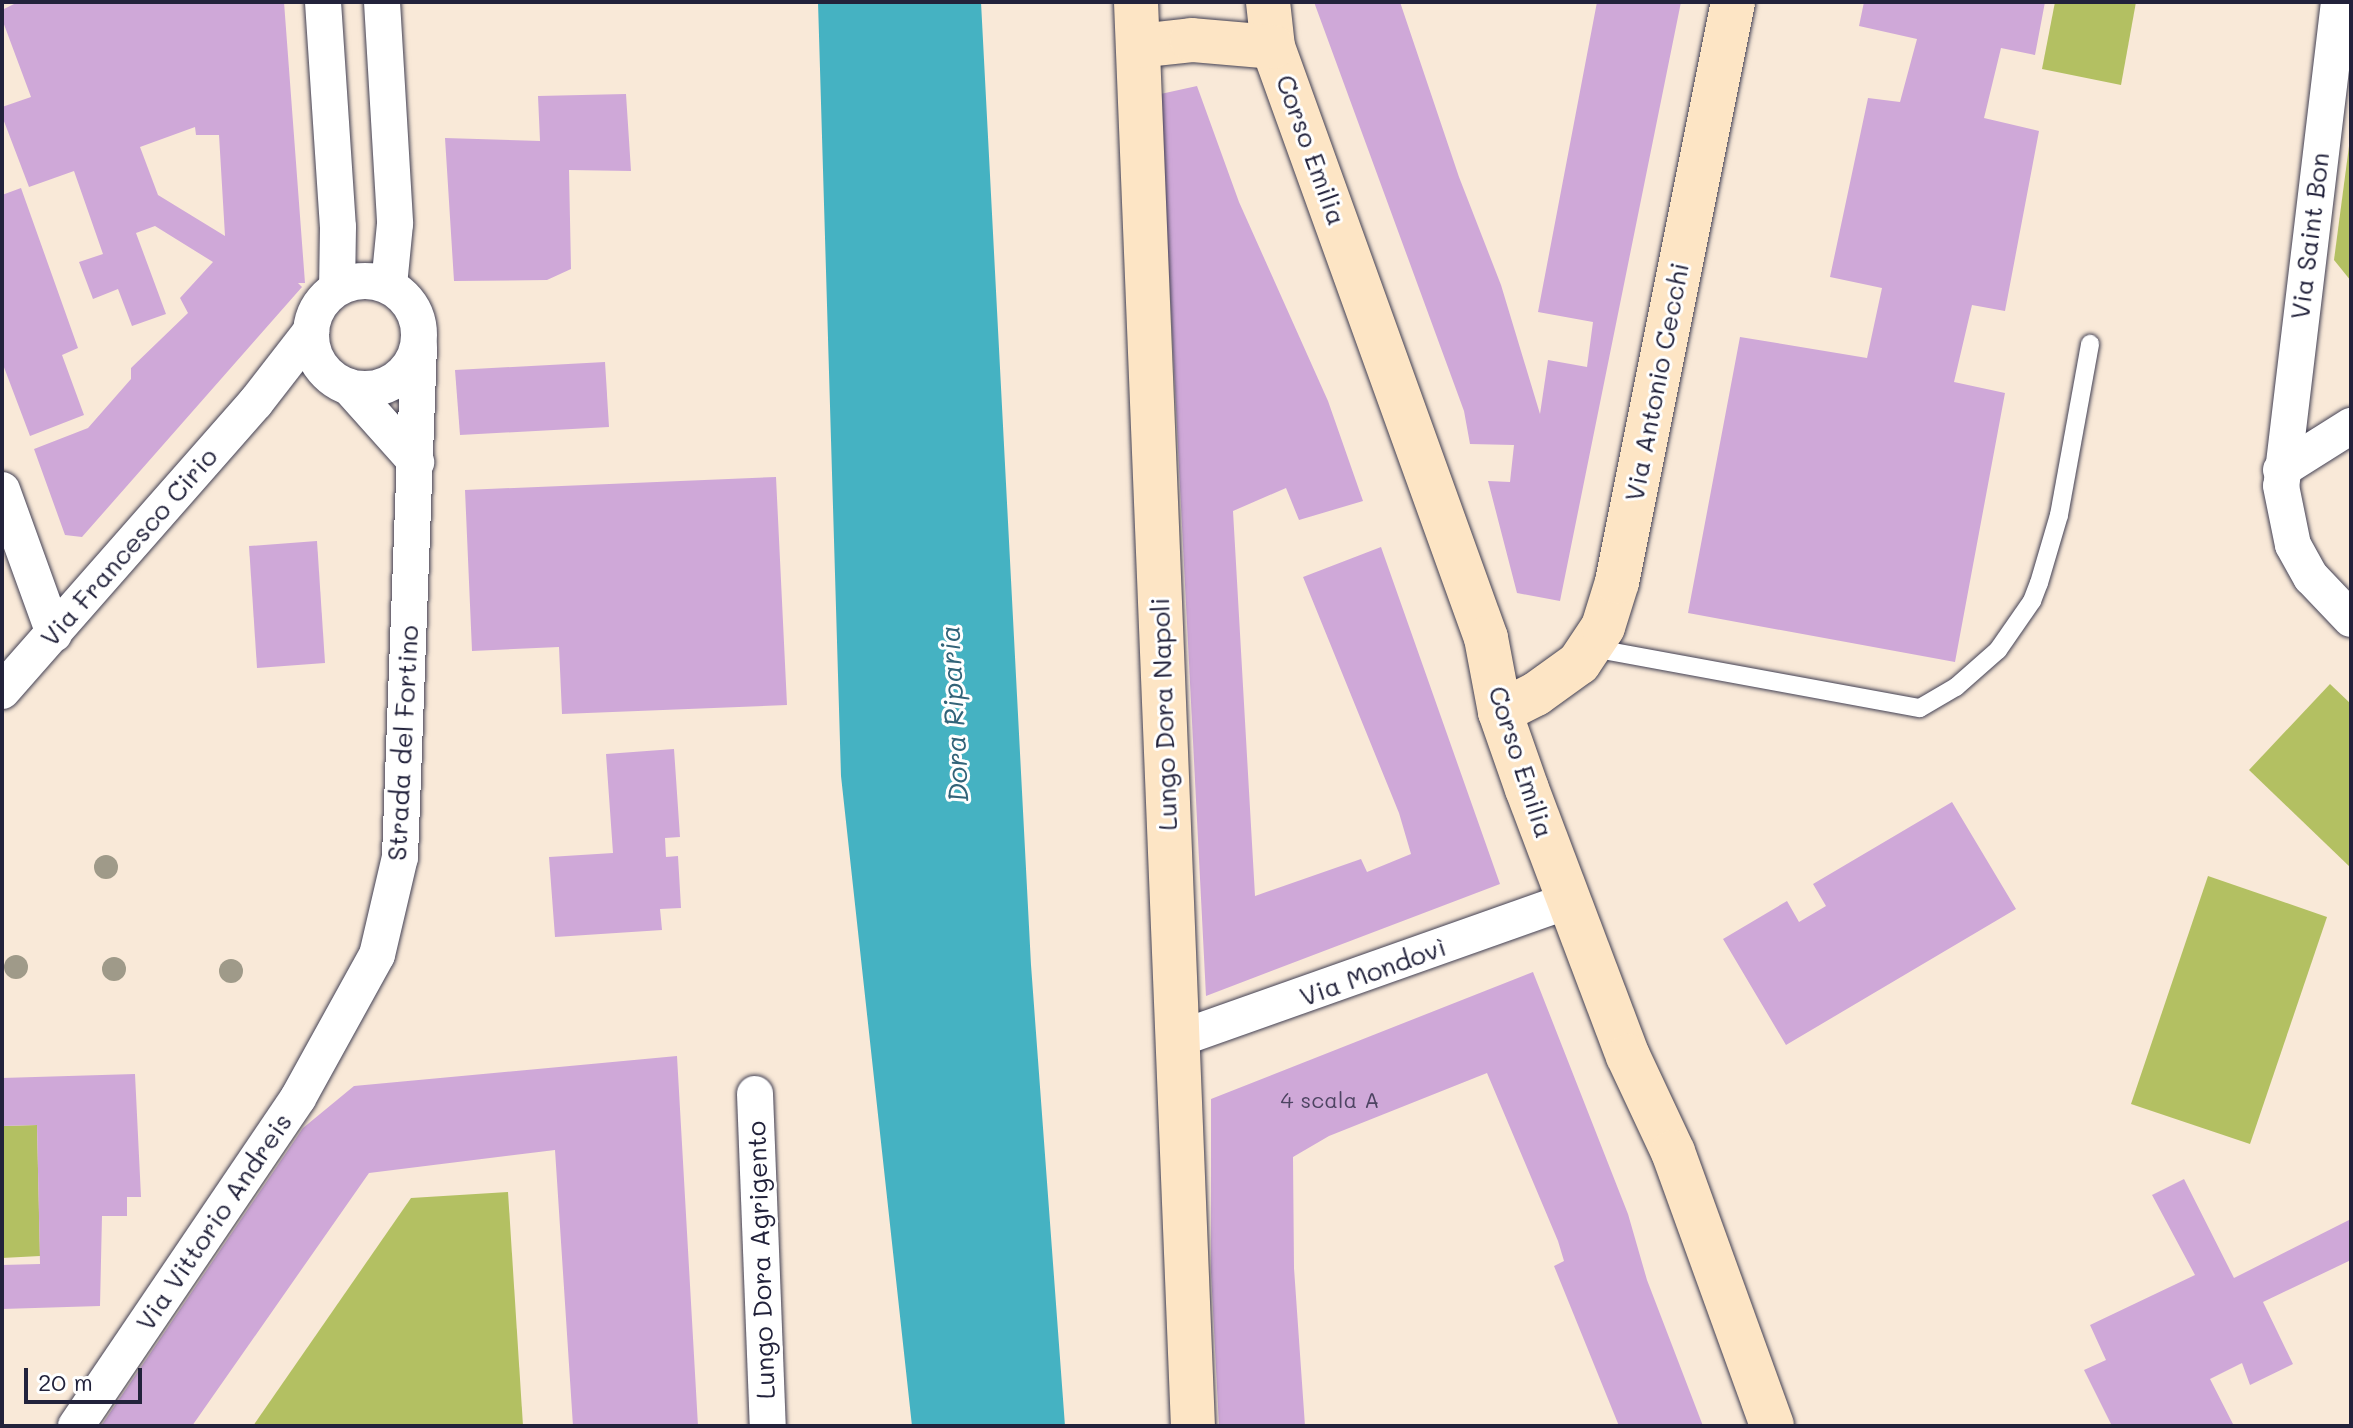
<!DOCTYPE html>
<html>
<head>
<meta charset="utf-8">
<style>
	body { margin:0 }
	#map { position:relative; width:2353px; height:1428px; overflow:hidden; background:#f9e9d8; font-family:Mali,sans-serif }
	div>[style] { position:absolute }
	.green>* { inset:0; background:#b3c062 }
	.water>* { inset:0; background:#45b2c2 }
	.building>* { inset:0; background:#cfa8d8 }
	.roads { filter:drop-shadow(0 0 2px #424053) drop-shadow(0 0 2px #424053) }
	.lane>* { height:18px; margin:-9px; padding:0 9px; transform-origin:9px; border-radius:9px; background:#fff }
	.street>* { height:36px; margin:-18px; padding:0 18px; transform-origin:18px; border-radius:18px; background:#fff }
	.street>.ring { margin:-18px; padding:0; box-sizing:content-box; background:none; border:36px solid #fff; border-radius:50% }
	.secondary>* { height:44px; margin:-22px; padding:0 22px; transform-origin:22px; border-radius:22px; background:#fde5c5 }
	.trees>* { width:24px; height:24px; margin:-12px; border-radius:50%; background:#9f9a89 }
	span { translate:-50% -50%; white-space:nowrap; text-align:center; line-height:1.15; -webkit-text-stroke:6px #fff; paint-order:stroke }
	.number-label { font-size:22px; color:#4d4462 }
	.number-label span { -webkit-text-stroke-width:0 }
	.street-label { font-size:26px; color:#22223b }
	.water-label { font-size:28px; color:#326378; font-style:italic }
	.frame { position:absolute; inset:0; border:4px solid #22223b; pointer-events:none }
	.scale { position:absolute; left:24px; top:1368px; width:118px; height:36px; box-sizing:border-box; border:4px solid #22223b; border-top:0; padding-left:10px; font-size:24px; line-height:28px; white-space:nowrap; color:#22223b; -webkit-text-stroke:6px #fff; paint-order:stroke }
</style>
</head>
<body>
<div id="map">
	<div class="green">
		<i style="clip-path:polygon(2055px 2px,2136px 2px,2121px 85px,2042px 69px)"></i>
		<i style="clip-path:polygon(2351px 131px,2351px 281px,2334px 260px)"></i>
		<i style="clip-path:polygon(2330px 684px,2351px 704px,2351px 868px,2249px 770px)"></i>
		<i style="clip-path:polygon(2208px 876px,2327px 917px,2250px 1144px,2131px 1104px)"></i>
		<i style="clip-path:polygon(37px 1125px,40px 1256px,2px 1258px,2px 1126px)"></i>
		<i style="clip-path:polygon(508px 1192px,523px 1426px,253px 1426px,411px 1198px)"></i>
	</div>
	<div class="water">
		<i style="clip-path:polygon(818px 2px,981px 2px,1031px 965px,1065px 1426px,912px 1426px,841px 776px)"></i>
	</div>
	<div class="building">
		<i style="clip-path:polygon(evenodd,18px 2px,284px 2px,305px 283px,298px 283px,302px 287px,82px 537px,65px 535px,34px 449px,88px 428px,131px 379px,131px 368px,188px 313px,180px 298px,213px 262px,155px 226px,136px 233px,166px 314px,132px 326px,118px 289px,93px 299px,79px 262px,103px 254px,74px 171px,29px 187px,2px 116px,2px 107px,31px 97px,2px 19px,2px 10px,18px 2px,195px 127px,196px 135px,219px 135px,225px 236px,158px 195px,140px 147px,195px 127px)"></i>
		<i style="clip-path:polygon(1314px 2px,1400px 2px,1459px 177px,1501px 285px,1540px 414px,1548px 360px,1587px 367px,1593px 322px,1538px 312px,1597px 2px,1681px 2px,1560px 601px,1517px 593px,1488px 481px,1510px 482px,1514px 445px,1470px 444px,1464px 411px)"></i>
		<i style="clip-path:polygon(1864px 2px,2045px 2px,2035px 55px,2001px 48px,1984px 118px,2039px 131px,2005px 311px,1972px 305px,1954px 382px,2005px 393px,1955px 662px,1688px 613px,1740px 337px,1867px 358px,1882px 288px,1830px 277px,1868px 98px,1900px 102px,1917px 39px,1859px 26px)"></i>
		<i style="clip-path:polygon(1197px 86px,1239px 202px,1328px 401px,1363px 501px,1299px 520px,1286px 488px,1233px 511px,1255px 896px,1361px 859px,1367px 872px,1411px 854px,1399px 813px,1303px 577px,1381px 547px,1500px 884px,1206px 996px,1169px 271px,1156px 95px)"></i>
		<i style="clip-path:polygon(626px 94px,631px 171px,569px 170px,571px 269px,547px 280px,454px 281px,445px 138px,540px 141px,538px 96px)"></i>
		<i style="clip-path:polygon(21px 188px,78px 348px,62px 355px,84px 415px,30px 436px,2px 362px,2px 195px)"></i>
		<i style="clip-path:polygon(605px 362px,609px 427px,460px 435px,455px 370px)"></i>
		<i style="clip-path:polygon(776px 477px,787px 705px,562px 714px,559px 647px,472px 651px,465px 490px)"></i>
		<i style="clip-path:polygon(317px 541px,325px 663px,257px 668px,249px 546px)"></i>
		<i style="clip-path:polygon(674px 749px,680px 837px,665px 838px,666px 857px,678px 856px,681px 908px,660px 909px,662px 930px,555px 937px,549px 857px,613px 853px,606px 754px)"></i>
		<i style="clip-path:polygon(1952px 802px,2016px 909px,1786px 1045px,1723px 939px,1787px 901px,1799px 922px,1826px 906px,1813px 884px)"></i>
		<i style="clip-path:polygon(1533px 972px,1628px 1214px,1647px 1280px,1703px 1426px,1619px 1426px,1554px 1266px,1564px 1261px,1558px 1241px,1487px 1073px,1329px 1136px,1293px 1157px,1294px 1268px,1305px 1426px,1219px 1426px,1211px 1272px,1211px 1099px)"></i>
		<i style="clip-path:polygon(677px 1056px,698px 1426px,573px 1426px,555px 1150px,369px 1173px,192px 1426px,101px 1426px,303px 1128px,354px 1086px)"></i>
		<i style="clip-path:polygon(135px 1074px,141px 1197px,127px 1197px,127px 1216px,102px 1216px,100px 1306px,2px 1309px,2px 1265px,40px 1264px,37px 1125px,2px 1126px,2px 1078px)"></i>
		<i style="clip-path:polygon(2184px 1179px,2234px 1278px,2351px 1219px,2351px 1260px,2263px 1302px,2293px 1364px,2250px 1385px,2242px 1363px,2210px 1379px,2234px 1426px,2112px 1426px,2084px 1370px,2106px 1360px,2090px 1325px,2195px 1275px,2152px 1195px)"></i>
	</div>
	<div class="roads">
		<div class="lane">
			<i style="left:1592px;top:648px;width:333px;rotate:10.4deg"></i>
			<i style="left:1920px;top:708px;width:42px;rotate:-30.3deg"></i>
			<i style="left:1956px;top:687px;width:56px;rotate:-41.4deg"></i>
			<i style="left:1998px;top:650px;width:60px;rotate:-55.2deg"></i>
			<i style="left:2032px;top:601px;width:19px;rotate:-69deg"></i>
			<i style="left:2039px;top:583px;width:71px;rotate:-73.6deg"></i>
			<i style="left:2059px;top:515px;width:174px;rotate:-79.7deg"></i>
		</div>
		<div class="street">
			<i style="left:323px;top:2px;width:225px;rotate:86.2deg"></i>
			<i style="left:338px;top:227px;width:61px;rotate:90.9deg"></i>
			<i style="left:382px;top:2px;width:222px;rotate:86.6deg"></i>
			<i style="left:395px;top:224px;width:61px;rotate:95.6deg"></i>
			<i style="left:2339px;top:2px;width:487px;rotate:96.8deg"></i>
			<i style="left:2281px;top:486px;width:60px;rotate:78.5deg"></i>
			<i style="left:2293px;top:545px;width:37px;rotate:61deg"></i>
			<i style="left:2311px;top:577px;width:58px;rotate:46.4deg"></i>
			<i class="ring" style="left:311px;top:281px;width:72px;height:72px"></i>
			<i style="left:349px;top:387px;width:101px;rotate:48.2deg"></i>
			<i style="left:2281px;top:470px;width:83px;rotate:-32.2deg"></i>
			<i style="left:2px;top:490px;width:153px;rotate:70.1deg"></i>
			<i style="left:2px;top:691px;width:385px;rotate:-48.7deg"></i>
			<i style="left:256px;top:402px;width:90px;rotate:-52.2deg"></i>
			<i style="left:1178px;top:1039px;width:413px;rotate:-19.5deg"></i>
			<i style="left:755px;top:1094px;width:332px;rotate:87.8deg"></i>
			<i style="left:76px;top:1426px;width:396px;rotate:-55.9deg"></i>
			<i style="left:298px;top:1098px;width:163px;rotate:-61.1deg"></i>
			<i style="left:377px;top:955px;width:101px;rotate:-76.8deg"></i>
			<i style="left:400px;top:857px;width:511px;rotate:-87.87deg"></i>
		</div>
		<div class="secondary">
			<i style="left:1136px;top:2px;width:1425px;rotate:87.71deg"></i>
			<i style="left:1268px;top:2px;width:45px;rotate:83.7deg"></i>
			<i style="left:1273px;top:47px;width:628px;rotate:70.18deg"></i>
			<i style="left:1486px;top:638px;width:75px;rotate:79.3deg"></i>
			<i style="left:1500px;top:712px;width:82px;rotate:70.7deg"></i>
			<i style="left:1527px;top:789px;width:285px;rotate:69.3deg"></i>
			<i style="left:1628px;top:1056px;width:106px;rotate:64.9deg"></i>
			<i style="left:1673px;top:1152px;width:291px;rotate:70.1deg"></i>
			<i style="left:1138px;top:46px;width:54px;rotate:-6.3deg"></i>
			<i style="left:1192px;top:40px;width:81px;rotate:4.9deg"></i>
			<i style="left:1500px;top:712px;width:40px;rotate:-26.6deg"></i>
			<i style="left:1536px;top:694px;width:53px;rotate:-35.8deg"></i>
			<i style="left:1579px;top:663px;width:43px;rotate:-56.3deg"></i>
			<i style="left:1603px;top:627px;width:47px;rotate:-72.7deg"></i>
			<i style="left:1617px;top:582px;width:591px;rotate:-78.69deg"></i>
		</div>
	</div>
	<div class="trees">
		<i style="left:106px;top:867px"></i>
		<i style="left:16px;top:967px"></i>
		<i style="left:114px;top:969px"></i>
		<i style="left:231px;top:971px"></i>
	</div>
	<div class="number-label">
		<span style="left:1330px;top:1100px">4 scala A</span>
	</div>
	<div class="street-label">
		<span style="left:1311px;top:150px;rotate:70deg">Corso Emilia</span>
		<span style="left:2310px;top:236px;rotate:-83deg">Via Saint Bon</span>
		<span style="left:1657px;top:382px;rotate:-79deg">Via Antonio Cecchi</span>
		<span style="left:129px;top:547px;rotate:-49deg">Via Francesco Cirio</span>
		<span style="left:1164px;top:714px;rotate:-92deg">Lungo Dora Napoli</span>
		<span style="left:403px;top:743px;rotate:-87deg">Strada del Fortino</span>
		<span style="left:1521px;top:762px;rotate:72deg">Corso Emilia</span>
		<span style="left:1373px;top:972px;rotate:-20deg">Via Mondovì</span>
		<span style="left:214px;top:1222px;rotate:-56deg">Via Vittorio Andreis</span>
		<span style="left:761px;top:1260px;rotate:-92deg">Lungo Dora Agrigento</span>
	</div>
	<div class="water-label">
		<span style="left:953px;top:714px;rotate:-93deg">Dora Riparia</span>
	</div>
	<div class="frame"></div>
	<div class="scale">20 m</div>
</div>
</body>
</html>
